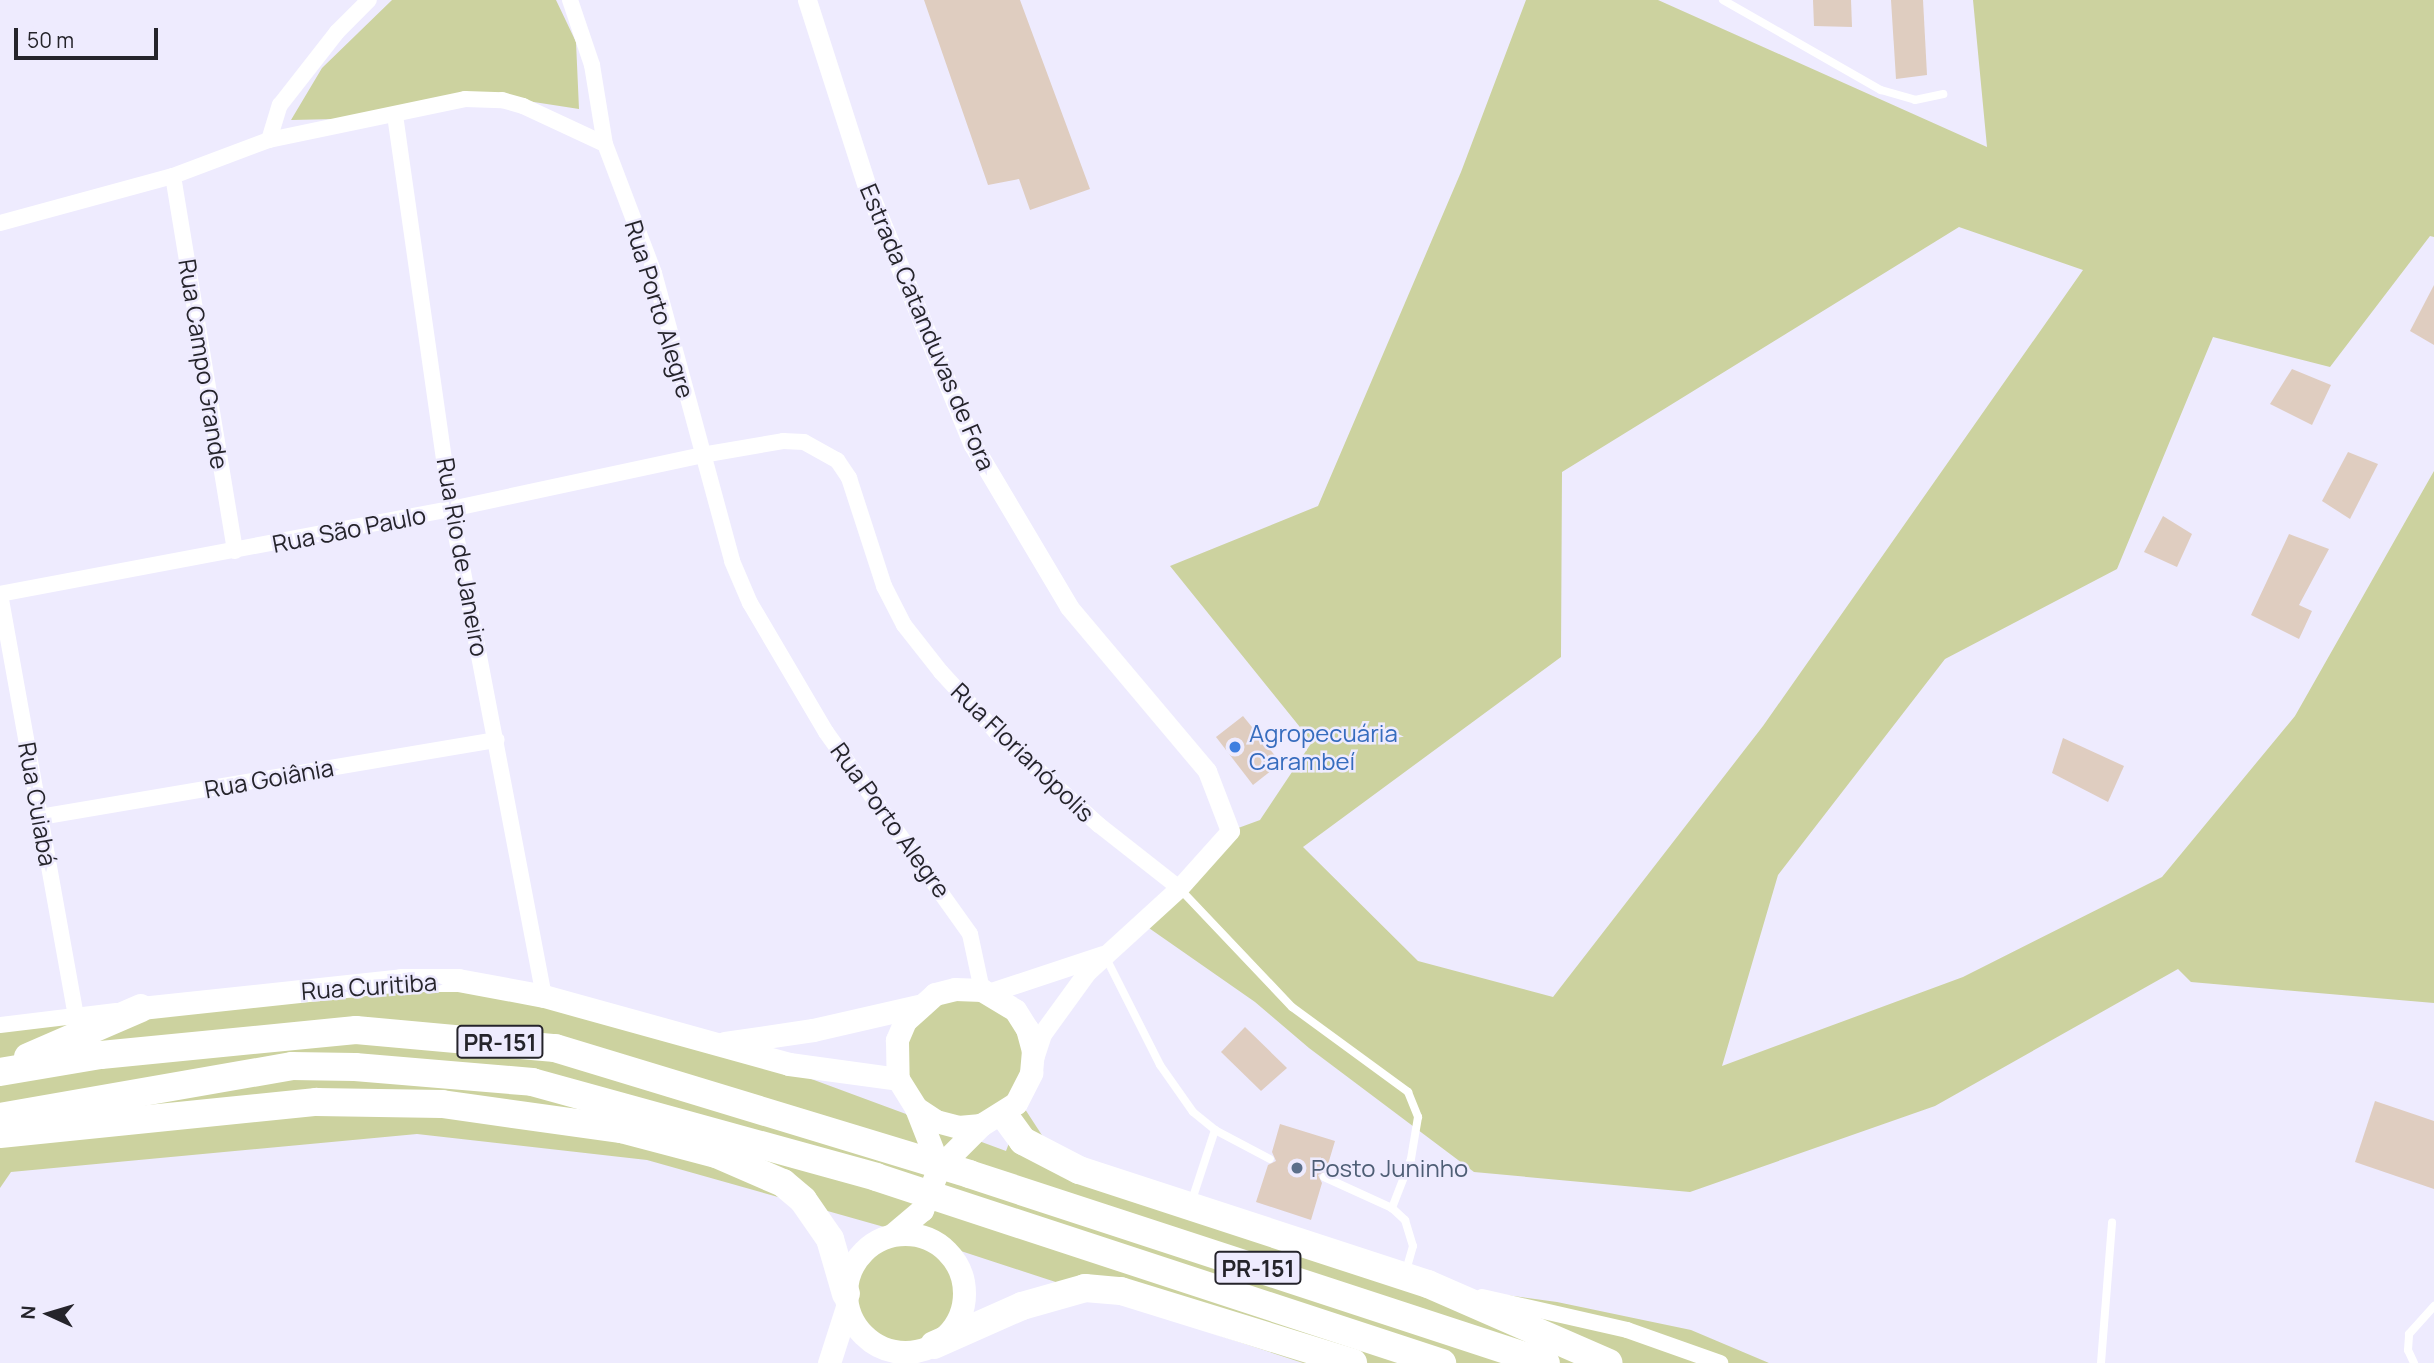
<!DOCTYPE html>
<html>
<head>
<meta charset="utf-8">
<style>
	body { margin:0 }
	#map { position:relative; width:2434px; height:1363px; overflow:hidden; background:#eeebfe; font-family:Manrope,sans-serif }
	div>[style] { position:absolute }
	.green>* { inset:0; background:#ccd29f }
	.round { border-radius:50% }
	.building>* { inset:0; background:#dfcdc0 }
	.service>* { height:8px; margin:-4px; padding:0 4px; transform-origin:4px; border-radius:4px; background:#fff }
	.minor>* { height:16px; margin:-8px; padding:0 8px; transform-origin:8px; border-radius:8px; background:#fff }
	.tertiary>* { height:19px; margin:-9.5px; padding:0 9.5px; transform-origin:9.5px; border-radius:9.5px; background:#fff }
	.secondary>* { height:23px; margin:-11.5px; padding:0 11.5px; transform-origin:11.5px; border-radius:11.5px; background:#fff }
	.secondary>.ring { margin:-11.5px; padding:0; box-sizing:content-box; background:none; border:23px solid #fff; border-radius:50% }
	.motorway>* { height:28px; margin:-14px; padding:0 14px; transform-origin:14px; border-radius:14px; background:#fff }
	.dots>* { width:19px; height:19px; translate:-50% -50%; box-sizing:border-box; border:4px solid #eeebfe; border-radius:50% }
	span { translate:-50% -50%; white-space:nowrap; text-align:center; line-height:1.15; -webkit-text-stroke:5px #eeebfe; paint-order:stroke }
	.shield-label span { padding:2px 5px; background:#eeebfe; border:2px solid; border-radius:5px; -webkit-text-stroke-width:0 }
	.shield-label { font-size:23px; color:#25242b; font-weight:700 }
	.street-label { font-size:24px; color:#25242b }
	.shop-label { font-size:24px; color:#366cbe }
	.left { translate:0 -50%; text-align:left }
	.service-label { font-size:24px; color:#4e5e75 }
	.north { position:absolute; left:14px; top:1279px; width:70px; height:70px; -webkit-text-stroke:5px #eeebfe; paint-order:stroke; rotate:274deg; font-size:19px; font-weight:700; line-height:28px; text-align:center; color:#25242b }
	.north::after { content:''; display:block; margin:auto; width:24px; height:32px; background:#25242b; clip-path:polygon(50% 0,100% 100%,50% 72%,0 100%) }
	.scale { position:absolute; left:14px; top:28px; width:144px; height:32px; box-sizing:border-box; border:4px solid #25242b; border-top:0; padding-left:9px; font-size:21px; line-height:24px; white-space:nowrap; color:#25242b; -webkit-text-stroke:5px #eeebfe; paint-order:stroke }
</style>
</head>
<body>
<div id="map">
	<div class="green">
		<i style="clip-path:polygon(392px 0,556px 0,576px 42px,579px 109px,483px 94px,336px 119px,291px 120px,322px 68px)"></i>
		<i style="clip-path:polygon(evenodd,1526px 0,1658px 0,1987px 147px,1973px 0,2434px 0,2434px 237px,2430px 236px,2330px 367px,2213px 337px,2117px 569px,1945px 659px,1778px 875px,1722px 1066px,1963px 977px,2162px 877px,2295px 716px,2434px 471px,2434px 1003px,2191px 982px,2178px 969px,1935px 1106px,1690px 1192px,1474px 1172px,1309px 1048px,1255px 1002px,1146px 926px,1230px 831px,1260px 820px,1312px 742px,1170px 566px,1318px 506px,1461px 172px,1526px 0,1959px 227px,2083px 270px,1763px 726px,1553px 997px,1418px 961px,1303px 847px,1561px 657px,1562px 472px,1959px 227px)"></i>
		<i style="clip-path:polygon(458px 980px,717px 1044px,1006px 1151px,1023px 1106px,1049px 1146px,1428px 1284px,1557px 1302px,1691px 1330px,1769px 1363px,1303px 1363px,909px 1234px,647px 1160px,417px 1134px,11px 1172px,0 1188px,0 1025px)"></i>
		<i style="clip-path:polygon(980px 994px,1027px 1035px,1016px 1099px,953px 1124px,907px 1093px,906px 1024px,920px 1007px)"></i>
		<i class="round" style="left:850px;top:1238px;width:110px;height:110px"></i>
	</div>
	<div class="building">
		<i style="clip-path:polygon(924px 0,1020px 0,1090px 189px,1030px 210px,1019px 179px,988px 185px)"></i>
		<i style="clip-path:polygon(1813px 0,1851px 0,1852px 27px,1814px 26px)"></i>
		<i style="clip-path:polygon(1891px 0,1923px 0,1927px 75px,1896px 79px)"></i>
		<i style="clip-path:polygon(2434px 285px,2434px 345px,2410px 331px)"></i>
		<i style="clip-path:polygon(2292px 369px,2331px 385px,2312px 425px,2270px 404px)"></i>
		<i style="clip-path:polygon(2348px 452px,2378px 464px,2350px 519px,2322px 501px)"></i>
		<i style="clip-path:polygon(2163px 516px,2192px 534px,2177px 567px,2144px 552px)"></i>
		<i style="clip-path:polygon(2289px 534px,2329px 549px,2299px 605px,2312px 611px,2299px 639px,2251px 615px)"></i>
		<i style="clip-path:polygon(1243px 716px,1281px 763px,1253px 785px,1216px 737px)"></i>
		<i style="clip-path:polygon(2063px 738px,2124px 766px,2108px 802px,2052px 773px)"></i>
		<i style="clip-path:polygon(1245px 1027px,1287px 1068px,1261px 1091px,1221px 1052px)"></i>
		<i style="clip-path:polygon(2375px 1101px,2434px 1121px,2434px 1189px,2355px 1162px)"></i>
		<i style="clip-path:polygon(1280px 1124px,1335px 1141px,1326px 1171px,1318px 1175px,1322px 1183px,1311px 1220px,1256px 1202px,1268px 1165px,1276px 1161px,1272px 1152px)"></i>
	</div>
	<div class="service">
		<i style="left:1723px;top:0;width:182px;rotate:29.7deg"></i>
		<i style="left:1881px;top:90px;width:35px;rotate:16deg"></i>
		<i style="left:1915px;top:100px;width:29px;rotate:-12deg"></i>
		<i style="left:1179px;top:888px;width:164px;rotate:46.5deg"></i>
		<i style="left:1292px;top:1007px;width:144px;rotate:36.2deg"></i>
		<i style="left:1408px;top:1092px;width:27px;rotate:68deg"></i>
		<i style="left:1418px;top:1117px;width:43px;rotate:99.5deg"></i>
		<i style="left:1411px;top:1159px;width:53px;rotate:111.2deg"></i>
		<i style="left:1105px;top:956px;width:122px;rotate:63.2deg"></i>
		<i style="left:1160px;top:1065px;width:57px;rotate:54.9deg"></i>
		<i style="left:1193px;top:1112px;width:28px;rotate:39deg"></i>
		<i style="left:1215px;top:1130px;width:62px;rotate:27.8deg"></i>
		<i style="left:1324px;top:1177px;width:75px;rotate:24.5deg"></i>
		<i style="left:1392px;top:1208px;width:18px;rotate:43deg"></i>
		<i style="left:1405px;top:1220px;width:27px;rotate:73deg"></i>
		<i style="left:1413px;top:1246px;width:25px;rotate:106deg"></i>
		<i style="left:1191px;top:1203px;width:77px;rotate:-71.8deg"></i>
		<i style="left:2101px;top:1363px;width:141px;rotate:-85.5deg"></i>
		<i style="left:2414px;top:1363px;width:14px;rotate:-115deg"></i>
		<i style="left:2408px;top:1350px;width:16px;rotate:-86deg"></i>
		<i style="left:2409px;top:1334px;width:38px;rotate:-48deg"></i>
	</div>
	<div class="minor">
		<i style="left:570px;top:0;width:69px;rotate:71.3deg"></i>
		<i style="left:592px;top:65px;width:80px;rotate:80.7deg"></i>
		<i style="left:395px;top:115px;width:398px;rotate:81.9deg"></i>
		<i style="left:451px;top:509px;width:496px;rotate:79.2deg"></i>
		<i style="left:269px;top:140px;width:37px;rotate:-73deg"></i>
		<i style="left:280px;top:105px;width:93px;rotate:-52deg"></i>
		<i style="left:337px;top:32px;width:45px;rotate:-45deg"></i>
		<i style="left:173px;top:176px;width:380px;rotate:80.6deg"></i>
		<i style="left:0;top:223px;width:179px;rotate:-15.2deg"></i>
		<i style="left:173px;top:176px;width:103px;rotate:-20.6deg"></i>
		<i style="left:269px;top:140px;width:200px;rotate:-11.8deg"></i>
		<i style="left:465px;top:99px;width:37px;rotate:2deg"></i>
		<i style="left:502px;top:100px;width:22px;rotate:16deg"></i>
		<i style="left:523px;top:106px;width:90px;rotate:24.9deg"></i>
		<i style="left:605px;top:144px;width:138px;rotate:69.2deg"></i>
		<i style="left:654px;top:273px;width:298px;rotate:74.8deg"></i>
		<i style="left:732px;top:561px;width:46px;rotate:66.8deg"></i>
		<i style="left:750px;top:603px;width:150px;rotate:59.5deg"></i>
		<i style="left:826px;top:732px;width:248px;rotate:54.5deg"></i>
		<i style="left:970px;top:934px;width:57px;rotate:77.9deg"></i>
		<i style="left:0;top:594px;width:459px;rotate:-10.7deg"></i>
		<i style="left:451px;top:509px;width:257px;rotate:-12.1deg"></i>
		<i style="left:702px;top:455px;width:82px;rotate:-9.8deg"></i>
		<i style="left:783px;top:441px;width:21px;rotate:3deg"></i>
		<i style="left:804px;top:442px;width:38px;rotate:29deg"></i>
		<i style="left:837px;top:460px;width:22px;rotate:56deg"></i>
		<i style="left:849px;top:478px;width:114px;rotate:72deg"></i>
		<i style="left:884px;top:586px;width:44px;rotate:62.9deg"></i>
		<i style="left:904px;top:625px;width:60px;rotate:51.8deg"></i>
		<i style="left:941px;top:672px;width:81px;rotate:47.5deg"></i>
		<i style="left:996px;top:732px;width:139px;rotate:42.1deg"></i>
		<i style="left:1099px;top:825px;width:102px;rotate:38.2deg"></i>
		<i style="left:0;top:594px;width:428px;rotate:79.8deg"></i>
		<i style="left:40px;top:817px;width:463px;rotate:-9.6deg"></i>
		<i style="left:0;top:1025px;width:117px;rotate:-6.9deg"></i>
		<i style="left:1482px;top:1297px;width:149px;rotate:12.8deg"></i>
		<i style="left:1627px;top:1330px;width:99px;rotate:19.5deg"></i>
	</div>
	<div class="tertiary">
		<i style="left:807px;top:0;width:196px;rotate:72.2deg"></i>
		<i style="left:867px;top:187px;width:279px;rotate:67.7deg"></i>
		<i style="left:973px;top:445px;width:188px;rotate:59.3deg"></i>
		<i style="left:1069px;top:607px;width:214px;rotate:49.9deg"></i>
		<i style="left:1207px;top:771px;width:64px;rotate:69deg"></i>
		<i style="left:1230px;top:831px;width:76px;rotate:131.8deg"></i>
		<i style="left:1179px;top:888px;width:125px;rotate:137.6deg"></i>
		<i style="left:1087px;top:972px;width:77px;rotate:126deg"></i>
		<i style="left:1042px;top:1034px;width:29px;rotate:108deg"></i>
		<i style="left:988px;top:993px;width:121px;rotate:-18.3deg"></i>
	</div>
	<div class="secondary">
		<i style="left:141px;top:1008px;width:262px;rotate:-6.1deg"></i>
		<i style="left:401px;top:980px;width:57px"></i>
		<i style="left:458px;top:980px;width:87px;rotate:10.5deg"></i>
		<i style="left:544px;top:996px;width:254px;rotate:15.5deg"></i>
		<i style="left:789px;top:1064px;width:110px;rotate:7.8deg"></i>
		<i style="left:725px;top:1043px;width:89px;rotate:-8.4deg"></i>
		<i style="left:813px;top:1030px;width:108px;rotate:-12.9deg"></i>
		<i style="left:916px;top:1108px;width:63px;rotate:68.7deg"></i>
		<i class="ring" style="left:846px;top:1234px;width:95px;height:95px"></i>
		<i style="left:892px;top:1235px;width:39px;rotate:-40deg"></i>
		<i style="left:922px;top:1210px;width:46px;rotate:-68.4deg"></i>
		<i style="left:939px;top:1167px;width:59px;rotate:-45deg"></i>
		<i style="left:981px;top:1125px;width:41px;rotate:-32.2deg"></i>
		<i style="left:1016px;top:1103px;width:34px;rotate:-63deg"></i>
		<i style="left:1031px;top:1073px;width:22px;rotate:-85deg"></i>
		<i style="left:1033px;top:1051px;width:23px;rotate:-105deg"></i>
		<i style="left:1027px;top:1029px;width:22px;rotate:-122deg"></i>
		<i style="left:1015px;top:1010px;width:39px;rotate:-149deg"></i>
		<i style="left:982px;top:990px;width:27px;rotate:-178deg"></i>
		<i style="left:955px;top:989px;width:21px;rotate:166deg"></i>
		<i style="left:935px;top:994px;width:40px;rotate:138deg"></i>
		<i style="left:905px;top:1021px;width:21px;rotate:113deg"></i>
		<i style="left:897px;top:1040px;width:39px;rotate:89deg"></i>
		<i style="left:898px;top:1079px;width:34px;rotate:58deg"></i>
		<i style="left:916px;top:1108px;width:24px;rotate:33deg"></i>
		<i style="left:936px;top:1121px;width:23px;rotate:15deg"></i>
		<i style="left:958px;top:1127px;width:23px;rotate:-5deg"></i>
		<i style="left:829px;top:1363px;width:59px;rotate:-72.2deg"></i>
	</div>
	<div class="motorway">
		<i style="left:28px;top:1057px;width:123px;rotate:-23.4deg"></i>
		<i style="left:0;top:1072px;width:102px;rotate:-9.6deg"></i>
		<i style="left:101px;top:1055px;width:256px;rotate:-5.6deg"></i>
		<i style="left:356px;top:1030px;width:200px;rotate:5.2deg"></i>
		<i style="left:555px;top:1048px;width:433px;rotate:16.9deg"></i>
		<i style="left:969px;top:1174px;width:607px;rotate:18.14deg"></i>
		<i style="left:1004px;top:1115px;width:32px;rotate:54deg"></i>
		<i style="left:1023px;top:1141px;width:63px;rotate:27.4deg"></i>
		<i style="left:1079px;top:1170px;width:367px;rotate:18.1deg"></i>
		<i style="left:1428px;top:1284px;width:197px;rotate:23.6deg"></i>
		<i style="left:0;top:1117px;width:296px;rotate:-9.9deg"></i>
		<i style="left:292px;top:1066px;width:63px;rotate:0.9deg"></i>
		<i style="left:355px;top:1067px;width:178px;rotate:4.8deg"></i>
		<i style="left:532px;top:1082px;width:357px;rotate:15.4deg"></i>
		<i style="left:876px;top:1177px;width:596px;rotate:18.19deg"></i>
		<i style="left:0;top:1134px;width:318px;rotate:-5.8deg"></i>
		<i style="left:316px;top:1102px;width:126px;rotate:0.9deg"></i>
		<i style="left:442px;top:1104px;width:181px;rotate:8deg"></i>
		<i style="left:621px;top:1129px;width:98px;rotate:14.7deg"></i>
		<i style="left:716px;top:1154px;width:73px;rotate:23.4deg"></i>
		<i style="left:783px;top:1183px;width:26px;rotate:40deg"></i>
		<i style="left:803px;top:1200px;width:47px;rotate:55.3deg"></i>
		<i style="left:830px;top:1239px;width:57px;rotate:73.8deg"></i>
		<i style="left:934px;top:1345px;width:96px;rotate:-23.9deg"></i>
		<i style="left:1022px;top:1306px;width:66px;rotate:-15.9deg"></i>
		<i style="left:1085px;top:1288px;width:36px;rotate:5deg"></i>
		<i style="left:1121px;top:1291px;width:243px;rotate:17.2deg"></i>
	</div>
	<div class="dots">
		<i style="left:1235px;top:747px;background:#3f7fe0"></i>
		<i style="left:1297px;top:1168px;background:#5c6f8a"></i>
	</div>
	<div class="shield-label">
		<span style="left:500px;top:1042px">PR-151</span>
		<span style="left:1258px;top:1268px">PR-151</span>
	</div>
	<div class="street-label">
		<span style="left:660px;top:309px;rotate:73deg">Rua Porto Alegre</span>
		<span style="left:928px;top:327px;rotate:67deg">Estrada Catanduvas de Fora</span>
		<span style="left:204px;top:364px;rotate:81deg">Rua Campo Grande</span>
		<span style="left:349px;top:529px;rotate:-11deg">Rua São Paulo</span>
		<span style="left:463px;top:557px;rotate:80deg">Rua Rio de Janeiro</span>
		<span style="left:1023px;top:752px;rotate:44deg">Rua Florianópolis</span>
		<span style="left:269px;top:778px;rotate:-10deg">Rua Goiânia</span>
		<span style="left:38px;top:804px;rotate:80deg">Rua Cuiabá</span>
		<span style="left:891px;top:820px;rotate:54deg">Rua Porto Alegre</span>
		<span style="left:369px;top:986px;rotate:-4deg">Rua Curitiba</span>
	</div>
	<div class="shop-label">
		<span class="left" style="left:1249px;top:747px">Agropecuária<br>Carambeí</span>
	</div>
	<div class="service-label">
		<span class="left" style="left:1311px;top:1168px">Posto Juninho</span>
	</div>
	<div class="north">N</div>
	<div class="scale">50 m</div>
</div>
</body>
</html>
